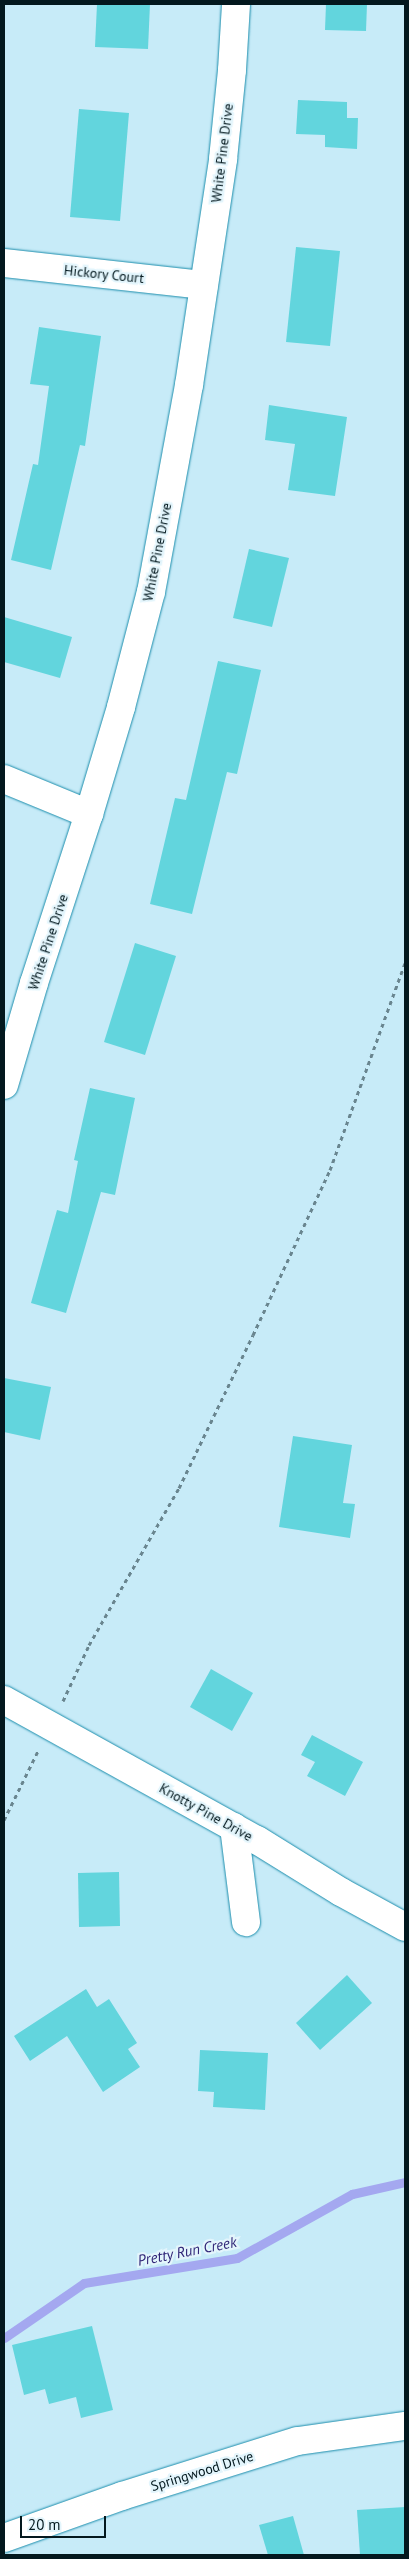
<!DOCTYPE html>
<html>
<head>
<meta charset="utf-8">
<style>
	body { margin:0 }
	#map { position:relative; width:409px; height:2559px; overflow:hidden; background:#c7ebf8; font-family:"PT Sans",sans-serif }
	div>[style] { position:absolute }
	.stream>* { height:9px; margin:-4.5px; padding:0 4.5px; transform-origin:4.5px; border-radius:4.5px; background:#a4a8f0 }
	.building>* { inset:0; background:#62d5dd }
	.path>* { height:3px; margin-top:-1.5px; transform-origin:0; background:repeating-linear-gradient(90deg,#69858f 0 4px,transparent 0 8px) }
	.roads { filter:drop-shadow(0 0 1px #1b8dac) drop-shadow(0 0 1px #1b8dac) }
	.minor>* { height:28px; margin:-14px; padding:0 14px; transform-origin:14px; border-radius:14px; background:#fff }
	span { translate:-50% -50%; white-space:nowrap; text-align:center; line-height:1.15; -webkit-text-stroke:4.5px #e3f5fc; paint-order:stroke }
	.street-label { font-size:14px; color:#03181e }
	.water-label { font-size:15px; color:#2f2577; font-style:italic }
	.frame { position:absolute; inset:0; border:5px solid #03181e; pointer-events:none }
	.scale { position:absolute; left:20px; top:2516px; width:86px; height:22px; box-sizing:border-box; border:2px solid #03181e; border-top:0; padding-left:6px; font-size:15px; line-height:18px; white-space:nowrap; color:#03181e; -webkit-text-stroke:4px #e3f5fc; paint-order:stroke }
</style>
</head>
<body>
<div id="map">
	<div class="stream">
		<i style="left:4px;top:2338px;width:97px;rotate:-34.5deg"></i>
		<i style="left:84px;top:2283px;width:155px;rotate:-9.3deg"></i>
		<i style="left:237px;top:2258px;width:132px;rotate:-29.1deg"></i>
		<i style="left:352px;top:2194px;width:54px;rotate:-12.8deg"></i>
	</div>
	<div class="building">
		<i style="clip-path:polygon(97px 4px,150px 4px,148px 49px,95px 47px)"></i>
		<i style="clip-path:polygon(326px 4px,367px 4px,366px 31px,325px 30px)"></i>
		<i style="clip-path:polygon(298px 100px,347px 102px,347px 118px,358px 118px,357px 149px,325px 147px,325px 135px,296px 134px)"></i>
		<i style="clip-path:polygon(79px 109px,129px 113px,120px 221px,70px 217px)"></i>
		<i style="clip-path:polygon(296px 247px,340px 251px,330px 346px,286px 342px)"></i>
		<i style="clip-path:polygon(39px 327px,101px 336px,85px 446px,80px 445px,51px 570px,11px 560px,33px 464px,38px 465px,49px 386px,30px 384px)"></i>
		<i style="clip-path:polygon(269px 405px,347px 417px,335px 496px,288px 490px,295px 444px,265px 440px)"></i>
		<i style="clip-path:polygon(249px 549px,289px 558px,272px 627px,233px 618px)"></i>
		<i style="clip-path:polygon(4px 617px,72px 637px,60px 678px,4px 662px)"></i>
		<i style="clip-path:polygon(218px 661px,261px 670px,237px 774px,227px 772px,192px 914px,150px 904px,175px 798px,186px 800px)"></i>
		<i style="clip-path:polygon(135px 943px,176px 956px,145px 1055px,104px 1042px)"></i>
		<i style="clip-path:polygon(90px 1088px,135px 1098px,115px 1195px,101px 1192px,66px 1313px,31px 1303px,57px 1210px,68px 1213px,78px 1161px,74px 1160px)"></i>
		<i style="clip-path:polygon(4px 1378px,51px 1387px,40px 1440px,4px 1432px)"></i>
		<i style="clip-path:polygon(293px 1436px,352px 1445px,343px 1503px,355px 1504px,350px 1538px,279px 1527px)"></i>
		<i style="clip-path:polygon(211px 1669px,253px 1693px,232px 1731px,190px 1707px)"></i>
		<i style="clip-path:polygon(312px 1735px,363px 1762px,345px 1796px,307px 1776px,315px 1762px,301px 1755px)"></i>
		<i style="clip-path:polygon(119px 1872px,120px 1926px,79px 1927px,78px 1873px)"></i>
		<i style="clip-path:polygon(347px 1975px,372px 2003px,320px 2050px,296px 2023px)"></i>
		<i style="clip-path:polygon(86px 1989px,97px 2007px,109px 1999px,137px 2043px,128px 2049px,140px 2067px,103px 2092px,67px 2036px,30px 2061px,14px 2036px)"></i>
		<i style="clip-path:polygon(200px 2050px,268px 2053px,265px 2110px,213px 2107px,214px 2092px,198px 2091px)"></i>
		<i style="clip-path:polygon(92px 2326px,113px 2410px,81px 2418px,76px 2397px,49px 2404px,45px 2389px,24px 2395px,12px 2345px)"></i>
		<i style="clip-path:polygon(405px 2507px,405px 2555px,360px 2555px,357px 2510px)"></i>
		<i style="clip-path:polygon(293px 2516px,304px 2555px,268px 2555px,259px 2525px)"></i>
	</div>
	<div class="path">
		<i style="left:63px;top:1701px;width:62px;rotate:-65.1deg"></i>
		<i style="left:89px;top:1645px;width:181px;rotate:-60.2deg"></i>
		<i style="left:179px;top:1488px;width:170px;rotate:-64.2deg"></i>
		<i style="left:253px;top:1335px;width:182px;rotate:-65deg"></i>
		<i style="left:330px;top:1170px;width:220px;rotate:-70.1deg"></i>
		<i style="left:4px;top:1820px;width:77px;rotate:-63.8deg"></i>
	</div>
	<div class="roads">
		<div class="minor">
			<i style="left:4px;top:263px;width:201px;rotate:6.3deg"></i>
			<i style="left:4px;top:779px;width:92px;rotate:22.4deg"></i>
			<i style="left:4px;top:1085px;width:106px;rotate:-73.6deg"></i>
			<i style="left:34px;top:983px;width:178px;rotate:-72deg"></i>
			<i style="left:89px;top:814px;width:112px;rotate:-73.3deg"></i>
			<i style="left:121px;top:707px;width:119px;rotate:-75.4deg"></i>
			<i style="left:151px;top:592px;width:210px;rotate:-79.6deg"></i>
			<i style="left:189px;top:385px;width:229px;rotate:-81.4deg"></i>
			<i style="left:223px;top:159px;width:89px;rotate:-84.2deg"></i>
			<i style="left:232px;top:70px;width:66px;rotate:-86.5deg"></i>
			<i style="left:4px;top:1700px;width:289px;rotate:29deg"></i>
			<i style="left:257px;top:1840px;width:99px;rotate:31.8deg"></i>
			<i style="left:341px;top:1892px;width:73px;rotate:28.7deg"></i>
			<i style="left:234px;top:1827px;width:96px;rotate:82.8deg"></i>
			<i style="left:4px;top:2538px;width:125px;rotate:-19.6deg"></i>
			<i style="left:122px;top:2496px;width:184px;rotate:-17.4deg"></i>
			<i style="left:298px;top:2441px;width:108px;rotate:-8deg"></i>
		</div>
	</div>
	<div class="street-label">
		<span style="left:222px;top:153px;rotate:-83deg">White Pine Drive</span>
		<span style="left:104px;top:274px;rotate:6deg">Hickory Court</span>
		<span style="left:157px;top:552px;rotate:-79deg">White Pine Drive</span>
		<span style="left:48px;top:942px;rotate:-72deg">White Pine Drive</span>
		<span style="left:206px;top:1812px;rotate:29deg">Knotty Pine Drive</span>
		<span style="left:202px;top:2471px;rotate:-17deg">Springwood Drive</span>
	</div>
	<div class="water-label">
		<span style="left:187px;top:2251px;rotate:-11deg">Pretty Run Creek</span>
	</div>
	<div class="frame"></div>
	<div class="scale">20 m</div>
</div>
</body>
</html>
